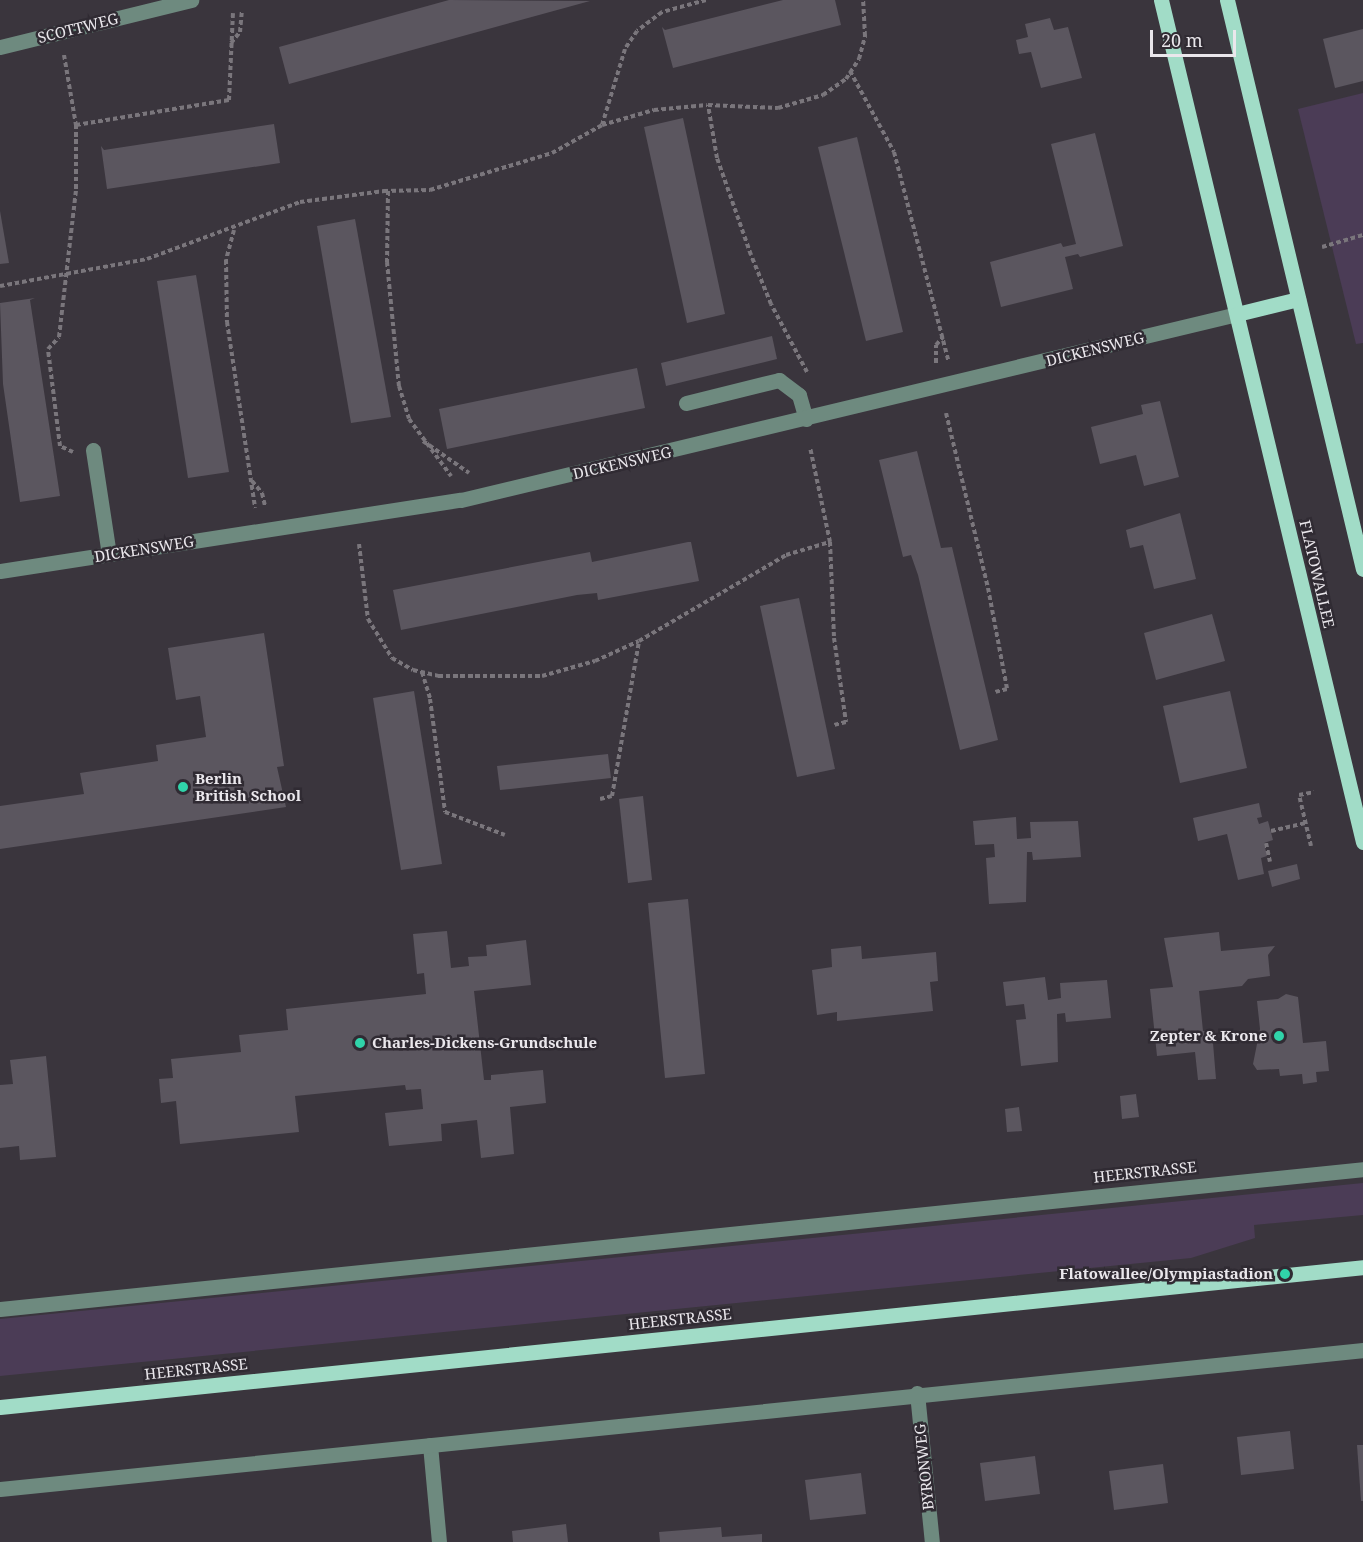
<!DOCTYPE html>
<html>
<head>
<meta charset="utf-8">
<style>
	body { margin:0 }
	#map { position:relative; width:1363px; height:1542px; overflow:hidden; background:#3a353d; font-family:"Noto Serif",serif }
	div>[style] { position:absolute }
	.green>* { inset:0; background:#4b3c56 }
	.building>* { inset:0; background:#5b565f }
	.path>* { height:4px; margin-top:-2px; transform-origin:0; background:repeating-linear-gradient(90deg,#7a767c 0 4.5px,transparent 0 7.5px) }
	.minor>* { height:15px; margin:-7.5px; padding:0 7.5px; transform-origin:7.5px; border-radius:7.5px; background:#6e8a7f }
	.major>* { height:15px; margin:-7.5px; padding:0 7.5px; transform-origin:7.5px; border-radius:7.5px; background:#a1dcc7 }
	.dots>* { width:16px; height:16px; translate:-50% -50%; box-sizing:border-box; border:3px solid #302b33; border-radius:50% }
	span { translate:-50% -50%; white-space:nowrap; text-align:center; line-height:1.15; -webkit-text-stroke:5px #302b33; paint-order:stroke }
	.street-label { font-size:15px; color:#eae7ec }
	.poi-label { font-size:15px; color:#eae7ec; font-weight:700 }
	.left { translate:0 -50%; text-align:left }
	.right { translate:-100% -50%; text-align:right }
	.scale { position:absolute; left:1150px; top:30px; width:86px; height:27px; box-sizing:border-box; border:3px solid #eae7ec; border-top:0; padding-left:8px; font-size:18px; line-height:21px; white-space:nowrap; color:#eae7ec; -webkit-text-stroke:4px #302b33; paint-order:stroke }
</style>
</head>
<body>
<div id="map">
	<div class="green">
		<i style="clip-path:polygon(1363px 93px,1363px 343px,1356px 344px,1298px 109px)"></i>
		<i style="clip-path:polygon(1363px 1183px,1363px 1215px,1254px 1225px,1255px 1238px,1191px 1258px,0 1376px,0 1319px)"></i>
	</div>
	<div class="building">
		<i style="clip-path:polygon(449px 0,590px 1px,289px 84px,279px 47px)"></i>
		<i style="clip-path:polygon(783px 0,835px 0,841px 25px,673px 68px,662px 27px,665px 30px)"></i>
		<i style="clip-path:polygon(1050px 18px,1054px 30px,1068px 27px,1082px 78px,1041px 88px,1031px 52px,1019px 54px,1016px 40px,1028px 37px,1025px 24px)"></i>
		<i style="clip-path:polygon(1363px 29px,1363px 81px,1335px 88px,1323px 39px)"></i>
		<i style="clip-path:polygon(683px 118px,725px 314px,687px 323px,644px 127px)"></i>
		<i style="clip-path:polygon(274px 124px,280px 163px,107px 189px,101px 146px,104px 150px)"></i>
		<i style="clip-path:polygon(1095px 133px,1123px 246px,1080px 257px,1078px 254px,1065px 257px,1073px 289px,1001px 307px,990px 262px,1061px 243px,1063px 247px,1076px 244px,1051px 144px)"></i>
		<i style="clip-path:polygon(857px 137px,903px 332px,866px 341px,818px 147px)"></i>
		<i style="clip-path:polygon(0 211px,9px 263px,0 264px)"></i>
		<i style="clip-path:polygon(355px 219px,391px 417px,351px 423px,317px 226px)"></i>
		<i style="clip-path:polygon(196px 275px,229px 472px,188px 478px,157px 281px)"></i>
		<i style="clip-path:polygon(35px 298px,30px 300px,60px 496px,20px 502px,3px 384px,0 303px)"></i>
		<i style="clip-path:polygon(772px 336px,777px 359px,666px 386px,661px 363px)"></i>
		<i style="clip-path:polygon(637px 368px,645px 408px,447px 449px,439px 409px)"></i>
		<i style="clip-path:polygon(1160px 401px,1179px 477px,1144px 486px,1136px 455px,1100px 464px,1091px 427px,1143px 414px,1141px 405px)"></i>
		<i style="clip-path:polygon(917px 451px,941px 548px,952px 547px,998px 740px,960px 750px,918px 575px,911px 555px,903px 557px,879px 460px)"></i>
		<i style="clip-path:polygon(1180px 513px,1196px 579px,1154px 589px,1143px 545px,1130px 548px,1126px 530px)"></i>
		<i style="clip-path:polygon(688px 542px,691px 542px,699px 581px,598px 600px,597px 593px,577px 595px,401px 630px,393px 590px,590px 552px,592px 562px)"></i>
		<i style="clip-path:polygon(799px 598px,835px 769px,797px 777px,760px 606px)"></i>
		<i style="clip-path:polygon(1212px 614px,1225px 661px,1156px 680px,1144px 633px)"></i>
		<i style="clip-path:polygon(264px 633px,284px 766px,277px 767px,286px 807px,0 849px,0 806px,84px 794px,80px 773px,158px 761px,156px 745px,206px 737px,200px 696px,176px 700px,168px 648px)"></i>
		<i style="clip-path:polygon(414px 691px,442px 864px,401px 870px,373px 698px)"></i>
		<i style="clip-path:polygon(1230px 691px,1247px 768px,1180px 783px,1163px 706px)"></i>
		<i style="clip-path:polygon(608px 754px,611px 778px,500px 790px,497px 766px)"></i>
		<i style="clip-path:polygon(643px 796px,652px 880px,628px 883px,619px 799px)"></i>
		<i style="clip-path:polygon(1259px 803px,1262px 817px,1257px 818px,1259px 824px,1268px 821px,1273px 840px,1264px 843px,1267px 856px,1261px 858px,1264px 874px,1238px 880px,1227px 834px,1198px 841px,1193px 818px)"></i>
		<i style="clip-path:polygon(1016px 817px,1017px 839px,1031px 838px,1030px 822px,1078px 821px,1081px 857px,1033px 860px,1032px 852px,1027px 852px,1026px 902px,989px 904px,986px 858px,995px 857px,994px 844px,975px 845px,973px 821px)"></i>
		<i style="clip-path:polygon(1297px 864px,1300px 879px,1272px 887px,1268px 871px)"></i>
		<i style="clip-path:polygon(688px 899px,705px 1074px,665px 1078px,648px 903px)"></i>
		<i style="clip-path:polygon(447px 931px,451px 968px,469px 966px,468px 957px,487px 956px,486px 945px,526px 940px,531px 985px,474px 991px,484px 1080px,491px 1080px,491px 1075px,543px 1070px,546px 1103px,510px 1107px,514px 1154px,481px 1158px,477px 1120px,441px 1124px,442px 1141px,389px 1146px,385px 1113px,423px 1109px,421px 1089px,406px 1090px,405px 1085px,295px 1096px,299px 1132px,180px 1144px,176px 1101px,161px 1103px,159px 1079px,173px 1078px,171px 1059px,241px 1052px,239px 1035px,288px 1030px,286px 1009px,426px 994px,424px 973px,417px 974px,413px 934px)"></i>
		<i style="clip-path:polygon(1219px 932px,1221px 951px,1275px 946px,1268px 955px,1270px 976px,1248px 979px,1242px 986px,1199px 991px,1203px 1031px,1212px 1031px,1216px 1079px,1198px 1080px,1195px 1052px,1157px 1056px,1150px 989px,1173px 987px,1164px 938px)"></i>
		<i style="clip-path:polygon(861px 946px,862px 959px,936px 952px,938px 981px,930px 982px,933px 1011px,837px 1021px,837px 1012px,817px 1015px,812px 970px,832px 967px,831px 949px)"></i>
		<i style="clip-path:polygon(1045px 977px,1048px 1000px,1061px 998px,1060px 983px,1107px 980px,1111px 1018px,1066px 1022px,1065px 1013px,1057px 1014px,1058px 1062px,1021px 1066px,1016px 1020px,1026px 1019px,1024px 1004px,1006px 1006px,1003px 982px)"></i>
		<i style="clip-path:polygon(1286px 994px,1298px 997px,1303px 1043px,1326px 1041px,1329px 1071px,1316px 1072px,1317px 1082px,1303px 1084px,1302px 1074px,1280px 1076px,1279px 1069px,1257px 1070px,1253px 1064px,1260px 1029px,1257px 1001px,1278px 999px)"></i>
		<i style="clip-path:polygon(46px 1056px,56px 1157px,20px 1160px,19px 1146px,0 1148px,0 1085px,13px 1084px,10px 1060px)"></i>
		<i style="clip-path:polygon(1136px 1094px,1139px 1117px,1122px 1119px,1120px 1096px)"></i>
		<i style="clip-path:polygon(1019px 1107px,1022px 1131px,1007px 1132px,1005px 1109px)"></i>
		<i style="clip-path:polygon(1290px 1431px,1294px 1469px,1241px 1475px,1237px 1437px)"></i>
		<i style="clip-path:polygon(1357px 1445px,1363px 1445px,1363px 1501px,1361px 1501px)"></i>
		<i style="clip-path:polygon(1035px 1456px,1040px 1494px,985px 1501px,980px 1463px)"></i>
		<i style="clip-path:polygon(1163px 1464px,1168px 1503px,1114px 1510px,1109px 1471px)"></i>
		<i style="clip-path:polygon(861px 1473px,866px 1514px,810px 1520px,805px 1480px)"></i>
		<i style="clip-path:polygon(566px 1524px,568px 1542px,513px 1542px,512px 1531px)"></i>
		<i style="clip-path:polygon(721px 1527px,722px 1537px,762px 1534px,762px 1542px,660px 1542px,659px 1532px)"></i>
	</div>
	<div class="path">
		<i style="left:706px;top:0;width:46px;rotate:164.7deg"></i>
		<i style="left:662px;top:12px;width:31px;rotate:143deg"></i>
		<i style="left:637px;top:31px;width:22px;rotate:124deg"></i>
		<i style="left:625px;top:49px;width:79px;rotate:106.8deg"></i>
		<i style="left:602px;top:125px;width:54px;rotate:-16.1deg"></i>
		<i style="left:654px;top:110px;width:53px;rotate:-5.4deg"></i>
		<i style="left:231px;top:43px;width:14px;rotate:-51deg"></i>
		<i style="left:240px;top:32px;width:21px;rotate:-85deg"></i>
		<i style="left:64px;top:55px;width:71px;rotate:80.3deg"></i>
		<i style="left:76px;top:125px;width:155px;rotate:-9.3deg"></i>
		<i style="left:229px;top:100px;width:87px;rotate:-87.4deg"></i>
		<i style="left:850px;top:71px;width:92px;rotate:61.5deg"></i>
		<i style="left:894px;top:152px;width:215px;rotate:75.4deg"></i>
		<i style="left:388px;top:191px;width:71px;rotate:90.8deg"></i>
		<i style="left:387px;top:262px;width:125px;rotate:84.5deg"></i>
		<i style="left:399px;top:386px;width:34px;rotate:73deg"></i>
		<i style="left:409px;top:419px;width:71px;rotate:53.6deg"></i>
		<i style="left:234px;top:230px;width:31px;rotate:105deg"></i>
		<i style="left:226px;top:260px;width:62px;rotate:89.1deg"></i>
		<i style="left:227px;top:322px;width:188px;rotate:81.4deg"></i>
		<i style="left:1322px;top:247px;width:43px;rotate:-16.3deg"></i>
		<i style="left:0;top:286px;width:149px;rotate:-10.4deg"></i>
		<i style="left:147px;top:259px;width:163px;rotate:-20.4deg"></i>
		<i style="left:300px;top:202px;width:85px;rotate:-7.5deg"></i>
		<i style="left:384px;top:191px;width:46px;rotate:-1.2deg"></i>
		<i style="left:430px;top:190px;width:127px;rotate:-16.9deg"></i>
		<i style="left:552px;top:153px;width:57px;rotate:-29.2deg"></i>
		<i style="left:936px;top:363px;width:18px;rotate:-90deg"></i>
		<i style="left:936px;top:345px;width:11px;rotate:-49deg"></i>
		<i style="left:807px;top:372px;width:77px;rotate:-117.9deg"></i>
		<i style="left:771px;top:304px;width:53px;rotate:-112.2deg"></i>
		<i style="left:751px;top:255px;width:103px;rotate:-109.3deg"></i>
		<i style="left:717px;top:158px;width:54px;rotate:-99.6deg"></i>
		<i style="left:708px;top:105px;width:70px;rotate:2.5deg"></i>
		<i style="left:778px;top:108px;width:47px;rotate:-16.1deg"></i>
		<i style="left:823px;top:95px;width:28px;rotate:-35deg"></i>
		<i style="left:846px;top:79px;width:24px;rotate:-57deg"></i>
		<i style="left:859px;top:59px;width:24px;rotate:-75deg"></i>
		<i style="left:865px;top:36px;width:36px;rotate:-93deg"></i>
		<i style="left:946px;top:413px;width:180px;rotate:76.5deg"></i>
		<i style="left:988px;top:588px;width:103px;rotate:79.3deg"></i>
		<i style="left:1007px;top:689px;width:12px;rotate:166deg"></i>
		<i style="left:423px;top:441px;width:56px;rotate:34.8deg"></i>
		<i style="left:73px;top:452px;width:14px;rotate:-155deg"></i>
		<i style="left:60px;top:446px;width:98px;rotate:-97.1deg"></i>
		<i style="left:48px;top:349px;width:16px;rotate:-47deg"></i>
		<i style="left:59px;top:337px;width:149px;rotate:-83.4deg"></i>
		<i style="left:76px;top:189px;width:64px;rotate:-90deg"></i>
		<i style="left:252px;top:481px;width:16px;rotate:50deg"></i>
		<i style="left:262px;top:493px;width:13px;rotate:77deg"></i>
		<i style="left:830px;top:542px;width:96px;rotate:87.6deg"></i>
		<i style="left:834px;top:638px;width:85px;rotate:81.9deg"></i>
		<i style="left:846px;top:722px;width:12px;rotate:166deg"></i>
		<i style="left:359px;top:544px;width:76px;rotate:83.2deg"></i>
		<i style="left:368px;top:619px;width:46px;rotate:58.4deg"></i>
		<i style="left:392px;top:658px;width:24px;rotate:30deg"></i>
		<i style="left:413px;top:670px;width:26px;rotate:13deg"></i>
		<i style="left:438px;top:676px;width:104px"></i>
		<i style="left:542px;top:676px;width:55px;rotate:-15.8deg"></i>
		<i style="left:595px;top:661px;width:48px;rotate:-24.4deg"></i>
		<i style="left:639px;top:641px;width:170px;rotate:-30.3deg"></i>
		<i style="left:786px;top:555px;width:46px;rotate:-16.5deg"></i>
		<i style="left:830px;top:542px;width:97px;rotate:-101.9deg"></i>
		<i style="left:422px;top:672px;width:28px;rotate:73deg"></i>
		<i style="left:430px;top:699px;width:114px;rotate:82.4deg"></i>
		<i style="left:445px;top:812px;width:64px;rotate:21deg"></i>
		<i style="left:600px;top:799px;width:12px;rotate:-14deg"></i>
		<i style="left:612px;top:796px;width:157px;rotate:-80.1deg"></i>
		<i style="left:1271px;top:831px;width:35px;rotate:-13deg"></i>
		<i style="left:1266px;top:843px;width:19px;rotate:78deg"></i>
		<i style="left:1311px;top:846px;width:52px;rotate:-103.2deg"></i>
		<i style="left:1299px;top:795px;width:15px;rotate:-11deg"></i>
	</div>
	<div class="minor">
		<i style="left:0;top:47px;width:197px;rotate:-13.8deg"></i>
		<i style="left:686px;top:403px;width:96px;rotate:-13.9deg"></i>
		<i style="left:779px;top:380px;width:25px;rotate:37deg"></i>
		<i style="left:799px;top:395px;width:25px;rotate:74deg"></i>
		<i style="left:93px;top:450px;width:105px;rotate:81.3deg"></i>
		<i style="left:0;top:571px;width:466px;rotate:-8.8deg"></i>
		<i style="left:461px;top:500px;width:798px;rotate:-13.48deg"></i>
		<i style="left:0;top:1309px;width:1370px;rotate:-5.86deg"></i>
		<i style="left:917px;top:1393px;width:150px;rotate:84.3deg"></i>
		<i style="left:430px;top:1445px;width:97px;rotate:84.7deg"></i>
		<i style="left:0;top:1489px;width:1370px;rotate:-5.82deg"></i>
	</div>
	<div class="major">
		<i style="left:1161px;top:0;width:866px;rotate:76.51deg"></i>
		<i style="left:1227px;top:0;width:585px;rotate:76.56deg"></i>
		<i style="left:1237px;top:314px;width:63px;rotate:-13.8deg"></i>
		<i style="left:0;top:1407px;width:1370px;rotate:-5.86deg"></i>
	</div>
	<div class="dots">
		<i style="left:183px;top:787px;background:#30d4aa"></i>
		<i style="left:1279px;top:1036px;background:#30d4aa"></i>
		<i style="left:360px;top:1043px;background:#30d4aa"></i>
		<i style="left:1285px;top:1274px;background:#30d4aa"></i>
	</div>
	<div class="street-label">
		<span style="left:78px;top:28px;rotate:-14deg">SCOTTWEG</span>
		<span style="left:1095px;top:349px;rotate:-14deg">DICKENSWEG</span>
		<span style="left:622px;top:463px;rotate:-13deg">DICKENSWEG</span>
		<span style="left:144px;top:549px;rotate:-9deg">DICKENSWEG</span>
		<span style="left:1317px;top:574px;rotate:77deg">FLATOWALLEE</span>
		<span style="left:1145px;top:1172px;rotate:-6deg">HEERSTRASSE</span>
		<span style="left:680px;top:1319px;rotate:-6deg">HEERSTRASSE</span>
		<span style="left:196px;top:1369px;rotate:-6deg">HEERSTRASSE</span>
		<span style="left:924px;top:1467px;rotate:-96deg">BYRONWEG</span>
	</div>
	<div class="poi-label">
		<span class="left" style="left:195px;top:787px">Berlin<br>British School</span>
		<span class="right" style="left:1267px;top:1036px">Zepter &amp; Krone</span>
		<span class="left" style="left:372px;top:1043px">Charles-Dickens-Grundschule</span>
		<span class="right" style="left:1273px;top:1274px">Flatowallee/Olympiastadion</span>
	</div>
	<div class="scale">20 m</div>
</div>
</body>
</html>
